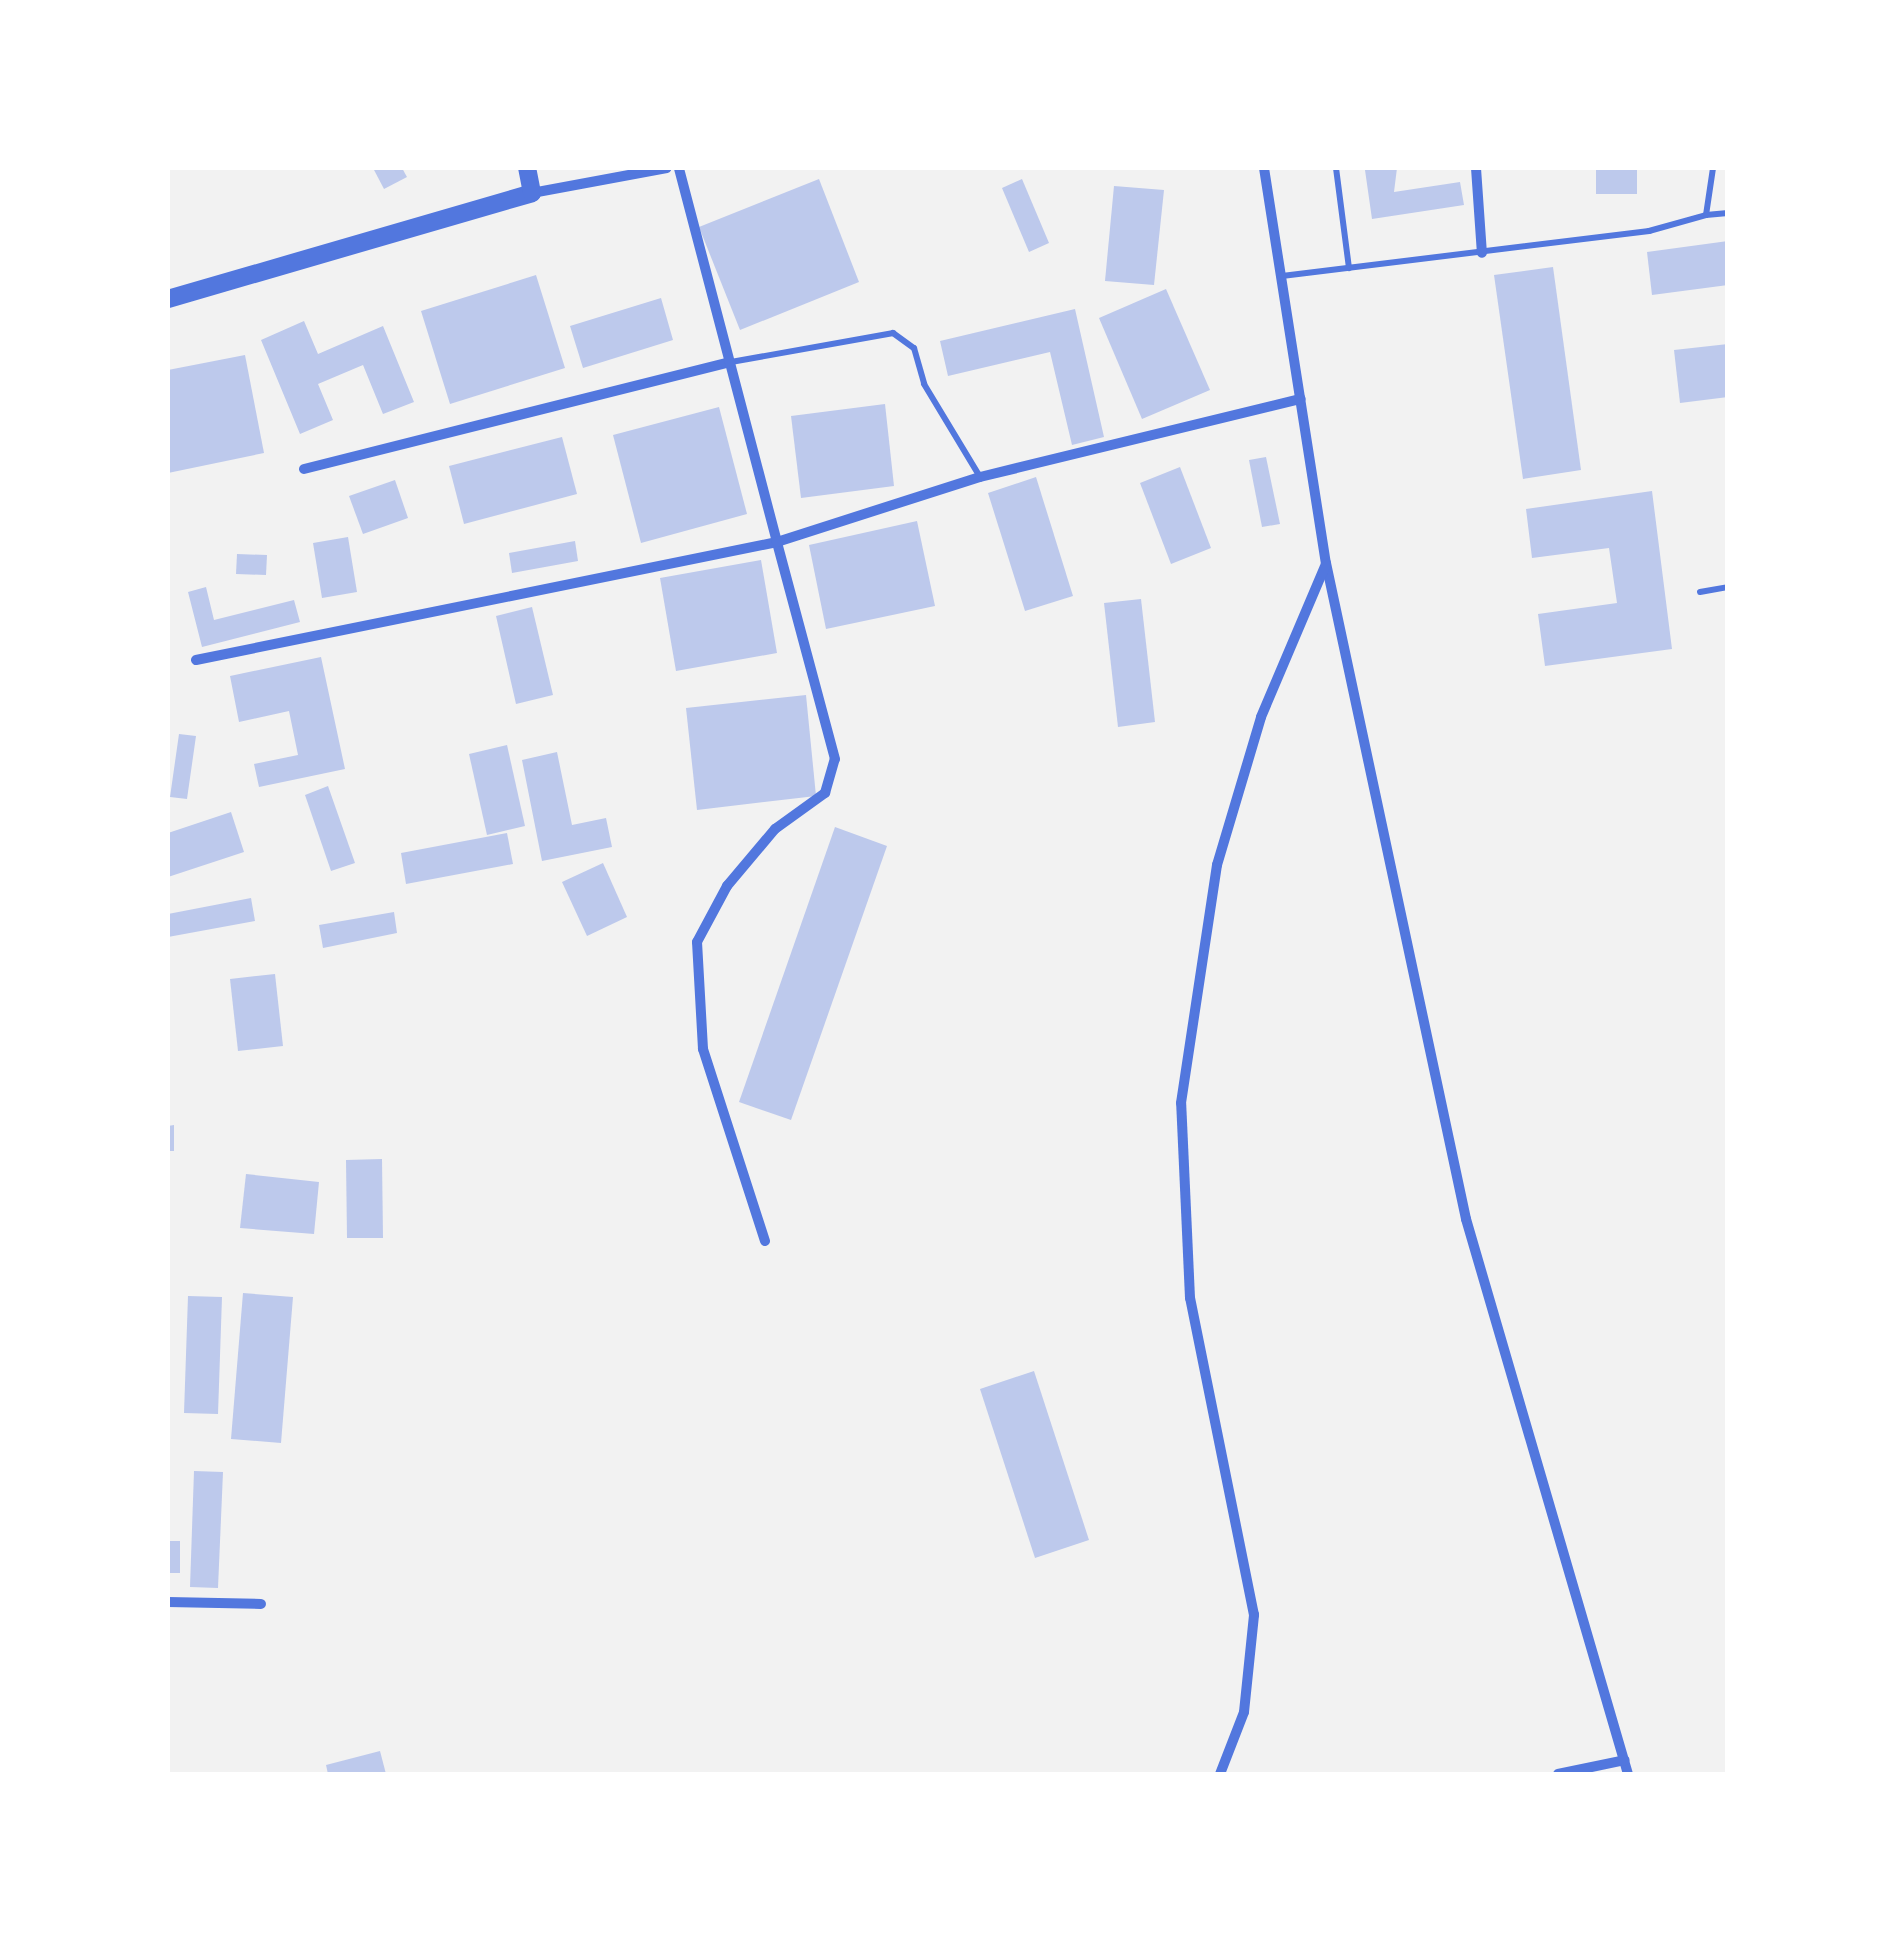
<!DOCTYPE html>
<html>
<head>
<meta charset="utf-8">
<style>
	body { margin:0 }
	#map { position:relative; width:1895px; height:1942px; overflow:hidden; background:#f2f2f2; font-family:Signika,sans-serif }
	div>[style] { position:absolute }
	.building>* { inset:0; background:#bdc9ec }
	.service>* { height:6px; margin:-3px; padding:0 3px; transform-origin:3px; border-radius:3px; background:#5277de }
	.minor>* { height:10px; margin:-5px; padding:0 5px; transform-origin:5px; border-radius:5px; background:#5277de }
	.tertiary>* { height:18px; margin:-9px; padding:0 9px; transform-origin:9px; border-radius:9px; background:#5277de }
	span { translate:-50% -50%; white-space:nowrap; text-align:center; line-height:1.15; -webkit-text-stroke:10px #fff; paint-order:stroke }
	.frame { position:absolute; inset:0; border:170px solid #fff; pointer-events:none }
</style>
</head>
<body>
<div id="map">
	<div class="building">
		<i style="clip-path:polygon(373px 168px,402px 168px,407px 177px,384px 189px)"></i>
		<i style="clip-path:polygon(1380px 168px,1397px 168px,1394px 192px,1460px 182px,1464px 205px,1372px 219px,1365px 170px)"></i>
		<i style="clip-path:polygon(1596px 168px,1637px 168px,1637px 194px,1596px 194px)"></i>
		<i style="clip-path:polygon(819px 179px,859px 282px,740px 330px,699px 227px)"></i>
		<i style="clip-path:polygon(1022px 179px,1049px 243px,1029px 252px,1002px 188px)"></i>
		<i style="clip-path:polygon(1114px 186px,1164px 190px,1154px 285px,1105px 281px)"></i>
		<i style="clip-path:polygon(1728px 241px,1728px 285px,1652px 295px,1647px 252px)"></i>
		<i style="clip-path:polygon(1553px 267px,1581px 470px,1523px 479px,1494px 275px)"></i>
		<i style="clip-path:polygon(536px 275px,565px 368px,450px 404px,421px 311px)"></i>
		<i style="clip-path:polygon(1166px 289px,1210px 390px,1142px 419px,1099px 318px)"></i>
		<i style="clip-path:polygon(661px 298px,673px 340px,583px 368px,570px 326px)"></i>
		<i style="clip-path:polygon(1075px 309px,1104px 437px,1072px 445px,1050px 352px,948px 376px,940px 341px)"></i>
		<i style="clip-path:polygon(304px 321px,318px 354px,383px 326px,414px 402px,383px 414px,363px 365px,318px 384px,333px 420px,300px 434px,261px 340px)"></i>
		<i style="clip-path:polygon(1728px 344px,1728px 397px,1680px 403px,1674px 350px)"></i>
		<i style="clip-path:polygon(245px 355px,264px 453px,168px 473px,168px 370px)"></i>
		<i style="clip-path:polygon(885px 404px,894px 486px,801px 498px,791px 416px)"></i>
		<i style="clip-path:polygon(719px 407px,747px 514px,641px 543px,613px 435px)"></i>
		<i style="clip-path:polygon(562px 437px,577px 494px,464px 524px,449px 466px)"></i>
		<i style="clip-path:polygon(1266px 457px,1280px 524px,1262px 527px,1249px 460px)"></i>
		<i style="clip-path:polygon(1180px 467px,1211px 548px,1171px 564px,1140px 483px)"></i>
		<i style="clip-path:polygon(1036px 477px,1073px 596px,1025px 611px,988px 493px)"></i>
		<i style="clip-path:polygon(395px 480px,408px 518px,363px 534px,349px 496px)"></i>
		<i style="clip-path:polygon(1652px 491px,1672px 649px,1545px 666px,1538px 614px,1617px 603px,1609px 548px,1532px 558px,1526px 509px)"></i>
		<i style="clip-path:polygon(917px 521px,935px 606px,826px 629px,809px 545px)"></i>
		<i style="clip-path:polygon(348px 537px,357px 592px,322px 598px,313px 543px)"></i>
		<i style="clip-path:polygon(575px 541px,578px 561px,512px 573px,509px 553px)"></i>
		<i style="clip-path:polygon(237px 554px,267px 555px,266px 575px,236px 574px)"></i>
		<i style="clip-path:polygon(761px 560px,777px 653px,676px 671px,660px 578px)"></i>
		<i style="clip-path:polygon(206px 587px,214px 620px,294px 600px,300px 622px,202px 647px,188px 592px)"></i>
		<i style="clip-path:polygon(1141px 599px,1155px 722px,1118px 727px,1104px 603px)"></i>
		<i style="clip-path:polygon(532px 607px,553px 695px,516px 704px,496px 616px)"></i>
		<i style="clip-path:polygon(321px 657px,345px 769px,259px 787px,254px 764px,298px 755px,289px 711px,239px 722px,230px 676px)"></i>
		<i style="clip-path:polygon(806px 695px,816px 796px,697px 810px,686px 708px)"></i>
		<i style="clip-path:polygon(179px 734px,196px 736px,187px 799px,170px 797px)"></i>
		<i style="clip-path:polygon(507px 745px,525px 826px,487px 835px,469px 754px)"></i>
		<i style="clip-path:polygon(557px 752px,572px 825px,606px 818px,612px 847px,542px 861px,522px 760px)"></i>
		<i style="clip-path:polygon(328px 786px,355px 863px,331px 871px,305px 795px)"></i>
		<i style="clip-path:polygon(231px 812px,244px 852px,168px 877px,168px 833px)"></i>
		<i style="clip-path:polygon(835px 827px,887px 846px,791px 1120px,739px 1102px)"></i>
		<i style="clip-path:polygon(507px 833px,513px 864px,406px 884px,401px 853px)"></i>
		<i style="clip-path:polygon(603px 863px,627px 917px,587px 936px,562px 882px)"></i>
		<i style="clip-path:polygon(251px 898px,255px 921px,168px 937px,168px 914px)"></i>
		<i style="clip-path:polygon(394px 912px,397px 933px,323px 948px,319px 925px)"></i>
		<i style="clip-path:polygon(275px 974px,283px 1046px,238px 1051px,230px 979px)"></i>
		<i style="clip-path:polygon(174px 1125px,174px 1151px,168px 1151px,168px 1126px)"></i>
		<i style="clip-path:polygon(382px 1159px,383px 1238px,347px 1238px,346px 1160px)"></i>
		<i style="clip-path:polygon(246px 1174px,319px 1182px,314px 1234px,240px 1228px)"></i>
		<i style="clip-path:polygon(243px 1293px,293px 1297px,281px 1443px,231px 1439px)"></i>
		<i style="clip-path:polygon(188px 1296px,222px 1297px,218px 1414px,184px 1413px)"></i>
		<i style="clip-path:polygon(1034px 1371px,1089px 1540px,1035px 1558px,980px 1389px)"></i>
		<i style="clip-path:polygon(194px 1471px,223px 1472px,218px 1588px,190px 1587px)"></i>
		<i style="clip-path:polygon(168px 1541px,180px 1541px,180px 1573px,168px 1573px)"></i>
		<i style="clip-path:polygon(380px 1751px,386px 1774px,328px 1774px,326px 1765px)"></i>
	</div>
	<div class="service">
		<i style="left:1336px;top:168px;width:101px;rotate:82.6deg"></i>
		<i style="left:1706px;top:215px;width:22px;rotate:-5deg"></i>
		<i style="left:1282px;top:276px;width:370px;rotate:-7deg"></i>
		<i style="left:1649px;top:231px;width:59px;rotate:-15.7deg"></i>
		<i style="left:1706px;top:215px;width:48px;rotate:-81.5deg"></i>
		<i style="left:731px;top:362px;width:165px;rotate:-10.1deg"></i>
		<i style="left:893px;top:333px;width:26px;rotate:36deg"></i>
		<i style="left:914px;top:348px;width:37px;rotate:74deg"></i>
		<i style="left:924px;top:384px;width:109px;rotate:58.9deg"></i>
		<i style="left:1700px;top:592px;width:28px;rotate:-10deg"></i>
	</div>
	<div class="minor">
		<i style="left:1264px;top:168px;width:400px;rotate:81.1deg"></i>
		<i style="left:1326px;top:563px;width:671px;rotate:77.95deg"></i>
		<i style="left:1466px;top:1219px;width:578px;rotate:73.73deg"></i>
		<i style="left:1476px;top:168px;width:85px;rotate:86deg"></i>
		<i style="left:532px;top:193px;width:137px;rotate:-10.5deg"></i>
		<i style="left:304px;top:469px;width:439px;rotate:-14.1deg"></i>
		<i style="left:196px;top:660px;width:593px;rotate:-11.48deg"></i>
		<i style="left:777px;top:542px;width:387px;rotate:-104.7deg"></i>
		<i style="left:765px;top:1241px;width:202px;rotate:-107.9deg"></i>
		<i style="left:703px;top:1049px;width:107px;rotate:-93.2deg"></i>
		<i style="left:697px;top:942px;width:64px;rotate:-61.8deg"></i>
		<i style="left:727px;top:886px;width:75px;rotate:-49.9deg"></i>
		<i style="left:775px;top:829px;width:62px;rotate:-35.8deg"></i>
		<i style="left:825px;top:793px;width:35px;rotate:-74deg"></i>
		<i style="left:835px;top:759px;width:225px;rotate:-105deg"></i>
		<i style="left:777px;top:542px;width:213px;rotate:-17.8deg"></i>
		<i style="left:980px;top:477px;width:330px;rotate:-13.7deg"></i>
		<i style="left:168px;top:1602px;width:93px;rotate:1.2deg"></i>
		<i style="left:1220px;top:1774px;width:66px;rotate:-68.8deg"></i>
		<i style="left:1244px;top:1712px;width:98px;rotate:-84.1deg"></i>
		<i style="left:1254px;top:1615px;width:323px;rotate:-101.4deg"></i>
		<i style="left:1190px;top:1298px;width:195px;rotate:-92.6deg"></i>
		<i style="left:1181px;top:1103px;width:241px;rotate:-81.4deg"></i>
		<i style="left:1217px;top:865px;width:154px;rotate:-73.4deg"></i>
		<i style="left:1261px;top:717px;width:166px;rotate:-67deg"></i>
		<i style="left:1558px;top:1774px;width:68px;rotate:-11.8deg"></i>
	</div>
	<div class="tertiary">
		<i style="left:168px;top:299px;width:379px;rotate:-16.2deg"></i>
		<i style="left:532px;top:193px;width:25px;rotate:-101deg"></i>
	</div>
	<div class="frame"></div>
</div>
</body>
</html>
